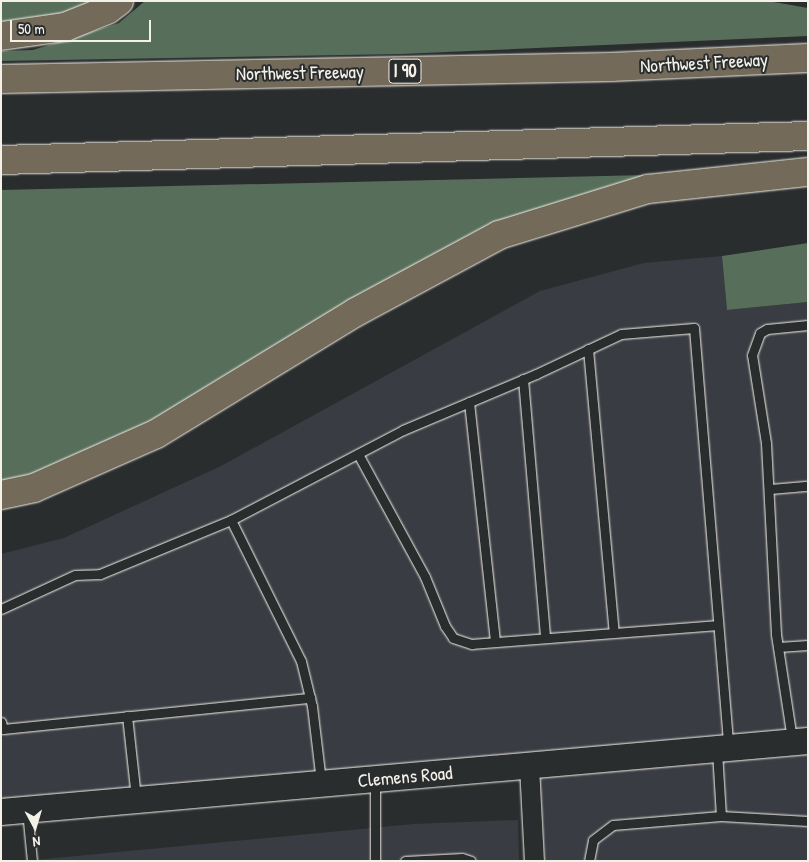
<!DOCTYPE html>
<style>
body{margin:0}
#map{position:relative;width:809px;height:862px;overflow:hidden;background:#2a2d2e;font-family:"Patrick Hand",sans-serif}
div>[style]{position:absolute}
.built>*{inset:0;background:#3a3c43}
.green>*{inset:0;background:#576e5b}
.roads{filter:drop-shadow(0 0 1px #f4f1e8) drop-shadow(0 0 1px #f4f1e8)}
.lane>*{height:9px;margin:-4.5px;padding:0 4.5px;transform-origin:4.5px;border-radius:4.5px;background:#2a2d2e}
.street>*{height:19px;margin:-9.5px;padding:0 9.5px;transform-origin:9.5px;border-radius:9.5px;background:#2a2d2e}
.secondary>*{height:26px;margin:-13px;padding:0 13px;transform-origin:13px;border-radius:13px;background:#2a2d2e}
.highway>*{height:28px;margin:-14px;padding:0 14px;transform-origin:14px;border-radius:14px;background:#746a5a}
span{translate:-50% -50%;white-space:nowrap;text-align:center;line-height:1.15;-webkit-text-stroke:4px #2a2d2e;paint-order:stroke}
.shield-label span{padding:1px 4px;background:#2a2d2e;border:1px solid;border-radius:4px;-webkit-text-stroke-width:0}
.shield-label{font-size:18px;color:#f4f1e8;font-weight:700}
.street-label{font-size:19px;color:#f4f1e8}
.frame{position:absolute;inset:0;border:2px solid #f4f1e8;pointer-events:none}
.north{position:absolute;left:10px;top:802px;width:50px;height:50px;-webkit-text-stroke:4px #2a2d2e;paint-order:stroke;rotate:174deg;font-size:14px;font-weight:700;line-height:20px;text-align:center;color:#f4f1e8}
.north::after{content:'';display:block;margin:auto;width:18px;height:22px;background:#f4f1e8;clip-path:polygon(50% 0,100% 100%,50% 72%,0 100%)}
.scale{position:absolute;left:10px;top:20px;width:141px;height:22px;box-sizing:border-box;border:2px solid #f4f1e8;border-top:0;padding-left:6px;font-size:15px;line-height:18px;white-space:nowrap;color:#f4f1e8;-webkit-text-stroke:4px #2a2d2e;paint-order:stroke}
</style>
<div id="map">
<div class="built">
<div style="clip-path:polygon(722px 256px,727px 310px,808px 302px,808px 861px,545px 861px,540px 775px,1px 822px,1px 554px,64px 538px,221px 466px,540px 291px,644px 263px)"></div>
<div style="clip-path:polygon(518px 820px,519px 861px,23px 861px,414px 824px)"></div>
</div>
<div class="green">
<div style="clip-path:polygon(1px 1px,99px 1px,70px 16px,1px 25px)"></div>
<div style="clip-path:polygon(145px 1px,768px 1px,808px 8px,808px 36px,401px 54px,1px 61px,1px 51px,33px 50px,119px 23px)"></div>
<div style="clip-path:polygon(647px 175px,649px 183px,604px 188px,544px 208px,111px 449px,1px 484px,1px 190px)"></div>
<div style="clip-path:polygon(808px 243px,808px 302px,727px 310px,722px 256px)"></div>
</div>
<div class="roads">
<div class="lane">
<div style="left:588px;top:349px;width:284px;rotate:84.8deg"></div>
<div style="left:523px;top:379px;width:260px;rotate:85.1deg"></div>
<div style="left:469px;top:402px;width:241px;rotate:83.8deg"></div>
<div style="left:358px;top:454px;width:140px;rotate:61.4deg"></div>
<div style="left:425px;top:577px;width:53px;rotate:67.8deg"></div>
<div style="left:445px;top:626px;width:14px;rotate:56deg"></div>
<div style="left:453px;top:638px;width:20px;rotate:18deg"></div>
<div style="left:472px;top:644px;width:246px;rotate:-4.4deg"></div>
<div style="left:770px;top:489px;width:38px;rotate:-5deg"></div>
<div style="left:231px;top:520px;width:157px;rotate:63.6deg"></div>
<div style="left:301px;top:661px;width:46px;rotate:76.3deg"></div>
<div style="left:312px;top:706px;width:77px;rotate:83.2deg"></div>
<div style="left:1px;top:609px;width:81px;rotate:-24.7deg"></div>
<div style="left:75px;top:575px;width:25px;rotate:-2deg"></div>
<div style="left:100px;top:574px;width:142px;rotate:-22.4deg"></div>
<div style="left:231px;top:520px;width:194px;rotate:-27.6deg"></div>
<div style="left:403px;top:430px;width:144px;rotate:-22.8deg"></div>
<div style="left:536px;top:374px;width:94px;rotate:-25.2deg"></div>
<div style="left:621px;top:334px;width:73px;rotate:-4.7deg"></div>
<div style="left:694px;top:328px;width:418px;rotate:85.3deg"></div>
<div style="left:778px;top:647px;width:30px;rotate:-4deg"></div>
<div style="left:127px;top:716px;width:82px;rotate:83.7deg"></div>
<div style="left:1px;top:722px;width:7px;rotate:74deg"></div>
<div style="left:3px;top:729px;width:309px;rotate:-5.8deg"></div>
<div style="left:792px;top:739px;width:106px;rotate:-98.7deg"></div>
<div style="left:776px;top:634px;width:191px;rotate:-93deg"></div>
<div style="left:766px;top:443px;width:89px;rotate:-99deg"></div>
<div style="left:752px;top:355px;width:23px;rotate:-70deg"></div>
<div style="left:760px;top:333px;width:8px;rotate:-30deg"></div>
<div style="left:767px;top:329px;width:41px;rotate:-5.6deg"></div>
<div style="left:717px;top:751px;width:65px;rotate:86.5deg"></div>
<div style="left:375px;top:782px;width:79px;rotate:90deg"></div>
<div style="left:27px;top:811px;width:50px;rotate:84.3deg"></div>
<div style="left:405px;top:861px;width:57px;rotate:-3deg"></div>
<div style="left:462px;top:858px;width:9px;rotate:18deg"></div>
<div style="left:589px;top:861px;width:21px;rotate:-79deg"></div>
<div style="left:593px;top:840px;width:25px;rotate:-37deg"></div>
<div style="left:613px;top:825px;width:108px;rotate:-4.8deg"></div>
<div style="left:721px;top:816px;width:87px;rotate:3.3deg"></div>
</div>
<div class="street">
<div style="left:529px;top:766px;width:95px;rotate:87deg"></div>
</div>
<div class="secondary">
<div style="left:1px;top:812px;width:810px;rotate:-5.03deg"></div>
</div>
<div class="highway">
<div style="left:1px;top:36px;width:65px;rotate:-8deg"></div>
<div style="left:65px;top:27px;width:45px;rotate:-22deg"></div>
<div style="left:107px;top:10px;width:15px;rotate:-37deg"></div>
<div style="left:1px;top:79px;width:610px;rotate:-1.13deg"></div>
<div style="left:611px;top:67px;width:197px;rotate:-2.6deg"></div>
<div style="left:1px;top:160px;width:807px;rotate:-1.7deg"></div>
<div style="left:1px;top:495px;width:34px;rotate:-12deg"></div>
<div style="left:34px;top:488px;width:133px;rotate:-23.9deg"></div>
<div style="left:156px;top:434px;width:234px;rotate:-31.4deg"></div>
<div style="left:356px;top:312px;width:162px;rotate:-28.3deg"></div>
<div style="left:499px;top:235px;width:156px;rotate:-17.2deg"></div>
<div style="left:648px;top:189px;width:161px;rotate:-6.1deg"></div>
</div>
</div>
<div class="shield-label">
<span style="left:405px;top:71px">I 90</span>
</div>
<div class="street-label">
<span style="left:704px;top:63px;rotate:-3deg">Northwest Freeway</span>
<span style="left:300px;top:73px;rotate:-1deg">Northwest Freeway</span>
<span style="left:405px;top:777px;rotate:-5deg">Clemens Road</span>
</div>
<div class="frame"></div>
<div class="north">N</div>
<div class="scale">50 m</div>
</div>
